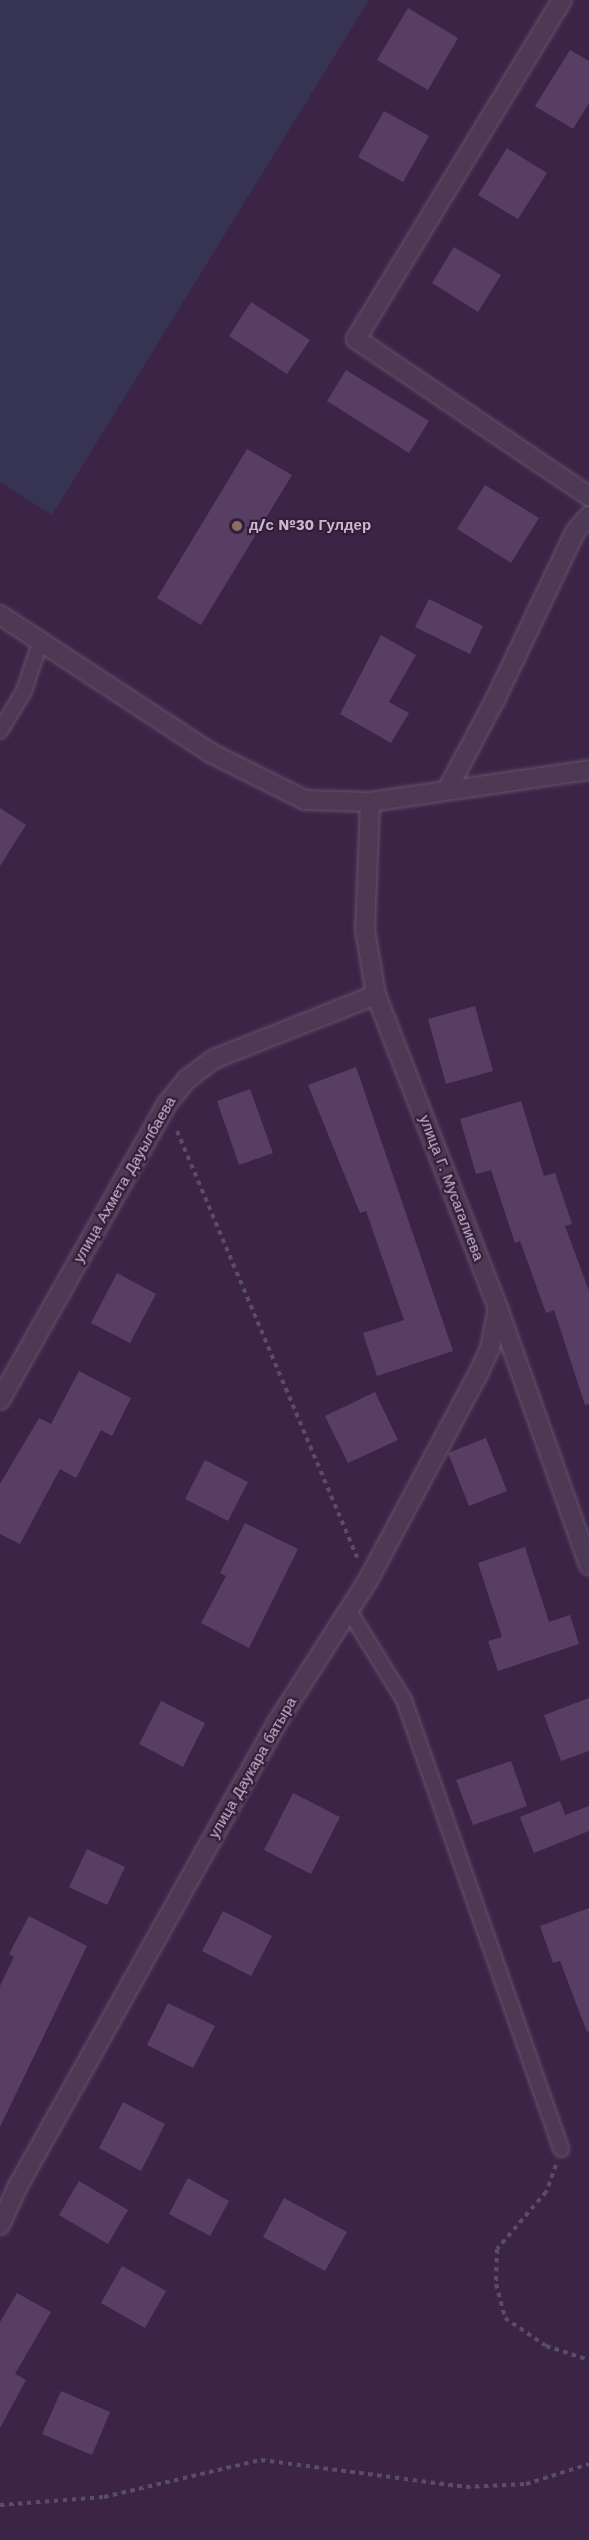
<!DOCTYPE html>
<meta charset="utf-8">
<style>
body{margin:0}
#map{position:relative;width:589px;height:2540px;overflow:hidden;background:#3c2446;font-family:"Work Sans",sans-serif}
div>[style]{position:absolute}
.green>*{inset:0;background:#373453}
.building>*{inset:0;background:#593e63}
.path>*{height:4px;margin-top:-2px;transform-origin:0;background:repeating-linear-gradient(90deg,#574e6b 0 4.5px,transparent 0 9px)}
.roads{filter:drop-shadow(0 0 2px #66526c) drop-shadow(0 0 2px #66526c)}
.lane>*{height:14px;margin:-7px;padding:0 7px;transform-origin:7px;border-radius:7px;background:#4e3955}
.street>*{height:18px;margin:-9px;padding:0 9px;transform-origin:9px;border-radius:9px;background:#4e3955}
.dots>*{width:16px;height:16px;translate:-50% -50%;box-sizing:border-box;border:3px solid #331e3a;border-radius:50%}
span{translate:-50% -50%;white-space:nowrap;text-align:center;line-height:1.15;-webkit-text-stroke:4.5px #331e3a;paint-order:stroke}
.poi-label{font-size:15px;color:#c9b7ce;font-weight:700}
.left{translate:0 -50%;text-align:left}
.street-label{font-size:15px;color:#c9b7ce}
</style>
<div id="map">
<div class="green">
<div style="clip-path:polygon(0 0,369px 0,52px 515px,0 482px)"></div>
</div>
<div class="building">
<div style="clip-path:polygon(408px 8px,458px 38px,428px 90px,377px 60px)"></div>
<div style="clip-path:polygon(570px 50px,589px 61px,589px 103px,573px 129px,535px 106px)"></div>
<div style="clip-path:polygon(384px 111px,429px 136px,403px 182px,358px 157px)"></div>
<div style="clip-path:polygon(507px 148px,547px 173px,518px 219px,478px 195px)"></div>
<div style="clip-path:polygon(454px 247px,501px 275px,478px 312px,432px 283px)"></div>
<div style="clip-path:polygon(251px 302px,310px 340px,287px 374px,229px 336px)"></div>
<div style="clip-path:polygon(346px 370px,429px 421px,409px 453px,327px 401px)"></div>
<div style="clip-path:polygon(247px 449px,292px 475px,201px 625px,157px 598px)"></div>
<div style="clip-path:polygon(485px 485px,539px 518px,511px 563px,457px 529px)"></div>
<div style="clip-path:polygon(429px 599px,483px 626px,470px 654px,415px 627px)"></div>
<div style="clip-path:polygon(381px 635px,416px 655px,389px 702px,409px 713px,391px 743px,340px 714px)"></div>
<div style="clip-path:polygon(0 808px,26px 825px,0 866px)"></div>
<div style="clip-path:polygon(475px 1006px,493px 1071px,446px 1084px,428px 1019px)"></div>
<div style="clip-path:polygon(356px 1067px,453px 1351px,377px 1376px,363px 1333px,404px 1320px,366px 1211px,360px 1213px,308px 1085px)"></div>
<div style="clip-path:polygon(250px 1089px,273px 1153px,239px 1165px,217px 1101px)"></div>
<div style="clip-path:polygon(521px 1101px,544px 1176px,555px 1173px,572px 1224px,565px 1226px,589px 1291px,589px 1404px,585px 1405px,554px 1310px,546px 1313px,520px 1241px,515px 1243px,491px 1170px,476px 1174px,460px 1119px)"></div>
<div style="clip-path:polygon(117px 1273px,156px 1294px,130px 1343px,91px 1323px)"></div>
<div style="clip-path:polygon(79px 1371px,131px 1398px,112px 1436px,101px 1430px,76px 1478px,60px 1469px,20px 1544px,0 1534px,0 1484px,39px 1418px,51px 1424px)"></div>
<div style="clip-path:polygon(375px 1392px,398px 1440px,348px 1463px,325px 1416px)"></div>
<div style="clip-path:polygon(486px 1438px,507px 1491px,469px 1506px,448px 1453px)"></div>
<div style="clip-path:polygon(205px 1460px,248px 1482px,228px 1521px,185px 1499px)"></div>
<div style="clip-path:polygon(245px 1523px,298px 1549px,249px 1648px,201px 1623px,226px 1576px,220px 1573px)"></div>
<div style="clip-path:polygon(525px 1547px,549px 1622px,570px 1615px,579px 1644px,498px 1671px,488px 1641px,502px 1637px,478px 1563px)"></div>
<div style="clip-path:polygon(589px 1698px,589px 1751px,561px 1761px,544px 1715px)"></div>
<div style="clip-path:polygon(161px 1701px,205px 1723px,183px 1767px,139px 1744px)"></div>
<div style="clip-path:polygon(511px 1761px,527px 1806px,473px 1825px,456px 1780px)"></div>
<div style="clip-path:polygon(293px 1793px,340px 1817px,311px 1874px,264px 1850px)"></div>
<div style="clip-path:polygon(560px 1801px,565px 1815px,589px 1806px,589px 1831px,534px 1853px,520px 1817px)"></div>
<div style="clip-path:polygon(87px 1849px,125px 1867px,107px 1905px,69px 1887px)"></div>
<div style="clip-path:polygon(589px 1908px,589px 2031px,587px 2032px,560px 1961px,553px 1963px,540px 1926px)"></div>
<div style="clip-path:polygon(223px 1911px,272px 1936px,251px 1976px,202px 1951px)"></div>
<div style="clip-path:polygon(29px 1916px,87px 1946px,0 2127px,0 1986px,14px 1957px,9px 1954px)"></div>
<div style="clip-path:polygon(168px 2003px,215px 2026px,193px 2068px,147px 2045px)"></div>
<div style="clip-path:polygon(123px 2102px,165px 2124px,141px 2171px,99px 2148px)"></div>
<div style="clip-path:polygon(188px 2178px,229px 2201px,210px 2236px,169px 2214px)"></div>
<div style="clip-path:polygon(79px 2181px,128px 2210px,108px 2244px,59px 2215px)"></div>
<div style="clip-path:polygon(284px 2198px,347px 2232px,325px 2271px,263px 2237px)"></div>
<div style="clip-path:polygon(122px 2266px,166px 2291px,145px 2328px,101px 2303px)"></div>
<div style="clip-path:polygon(17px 2293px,51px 2312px,15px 2374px,26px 2380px,0 2428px,0 2322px)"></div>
<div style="clip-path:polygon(61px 2391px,110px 2412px,92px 2455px,42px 2434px)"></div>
</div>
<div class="path">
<div style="left:177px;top:1131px;width:463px;rotate:67.1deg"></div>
<div style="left:556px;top:2165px;width:29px;rotate:110deg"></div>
<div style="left:546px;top:2192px;width:75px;rotate:130.7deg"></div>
<div style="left:497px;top:2249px;width:35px;rotate:92deg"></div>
<div style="left:496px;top:2284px;width:35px;rotate:75deg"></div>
<div style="left:505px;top:2318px;width:50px;rotate:34.3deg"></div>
<div style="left:546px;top:2346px;width:45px;rotate:18deg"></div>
<div style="left:0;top:2505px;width:104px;rotate:-4.4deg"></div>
<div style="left:104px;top:2497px;width:161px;rotate:-13.3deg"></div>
<div style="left:261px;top:2460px;width:207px;rotate:7.5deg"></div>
<div style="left:466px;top:2487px;width:60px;rotate:-2.9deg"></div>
<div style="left:526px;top:2484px;width:66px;rotate:-17.6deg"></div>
</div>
<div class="roads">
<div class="lane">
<div style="left:0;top:731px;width:47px;rotate:-59deg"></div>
<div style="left:24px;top:691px;width:51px;rotate:-71.6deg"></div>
<div style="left:349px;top:1611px;width:105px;rotate:58.3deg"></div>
<div style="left:404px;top:1700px;width:476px;rotate:70.7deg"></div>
</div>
<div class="street">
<div style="left:562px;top:0;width:397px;rotate:121.3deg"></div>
<div style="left:356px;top:339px;width:281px;rotate:34deg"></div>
<div style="left:0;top:615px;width:250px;rotate:33.2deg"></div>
<div style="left:209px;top:752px;width:107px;rotate:26.6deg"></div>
<div style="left:305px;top:800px;width:65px;rotate:1.8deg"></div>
<div style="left:370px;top:802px;width:221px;rotate:-8.3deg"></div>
<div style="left:448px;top:788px;width:100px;rotate:-61.9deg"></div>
<div style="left:495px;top:700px;width:186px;rotate:-64.5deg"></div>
<div style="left:575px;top:532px;width:21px;rotate:-49deg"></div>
<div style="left:370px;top:802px;width:128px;rotate:92.2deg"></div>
<div style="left:365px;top:930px;width:66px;rotate:80.4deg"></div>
<div style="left:376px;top:995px;width:336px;rotate:68.7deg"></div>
<div style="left:498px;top:1308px;width:273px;rotate:70.5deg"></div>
<div style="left:0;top:1400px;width:338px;rotate:-60.6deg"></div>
<div style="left:166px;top:1105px;width:32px;rotate:-51deg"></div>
<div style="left:186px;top:1080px;width:35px;rotate:-37deg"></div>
<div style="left:214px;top:1059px;width:174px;rotate:-21.6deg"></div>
<div style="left:0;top:2225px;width:43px;rotate:-65.2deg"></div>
<div style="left:18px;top:2186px;width:533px;rotate:-60.79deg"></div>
<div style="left:278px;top:1721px;width:165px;rotate:-57.4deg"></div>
<div style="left:367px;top:1582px;width:236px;rotate:-61.9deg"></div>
<div style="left:478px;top:1374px;width:29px;rotate:-65deg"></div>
<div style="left:490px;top:1348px;width:41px;rotate:-78.7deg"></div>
</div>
</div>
<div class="dots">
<div style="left:237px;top:526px;background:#8d6e63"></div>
</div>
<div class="poi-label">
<span class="left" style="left:249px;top:526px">д/с №30 Гулдер</span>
</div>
<div class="street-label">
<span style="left:125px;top:1180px;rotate:-60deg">улица Ахмета Дауылбаева</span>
<span style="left:451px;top:1188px;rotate:69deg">улица Г. Мусагалиева</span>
<span style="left:253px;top:1768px;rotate:-60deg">улица Даукара батыра</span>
</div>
</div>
